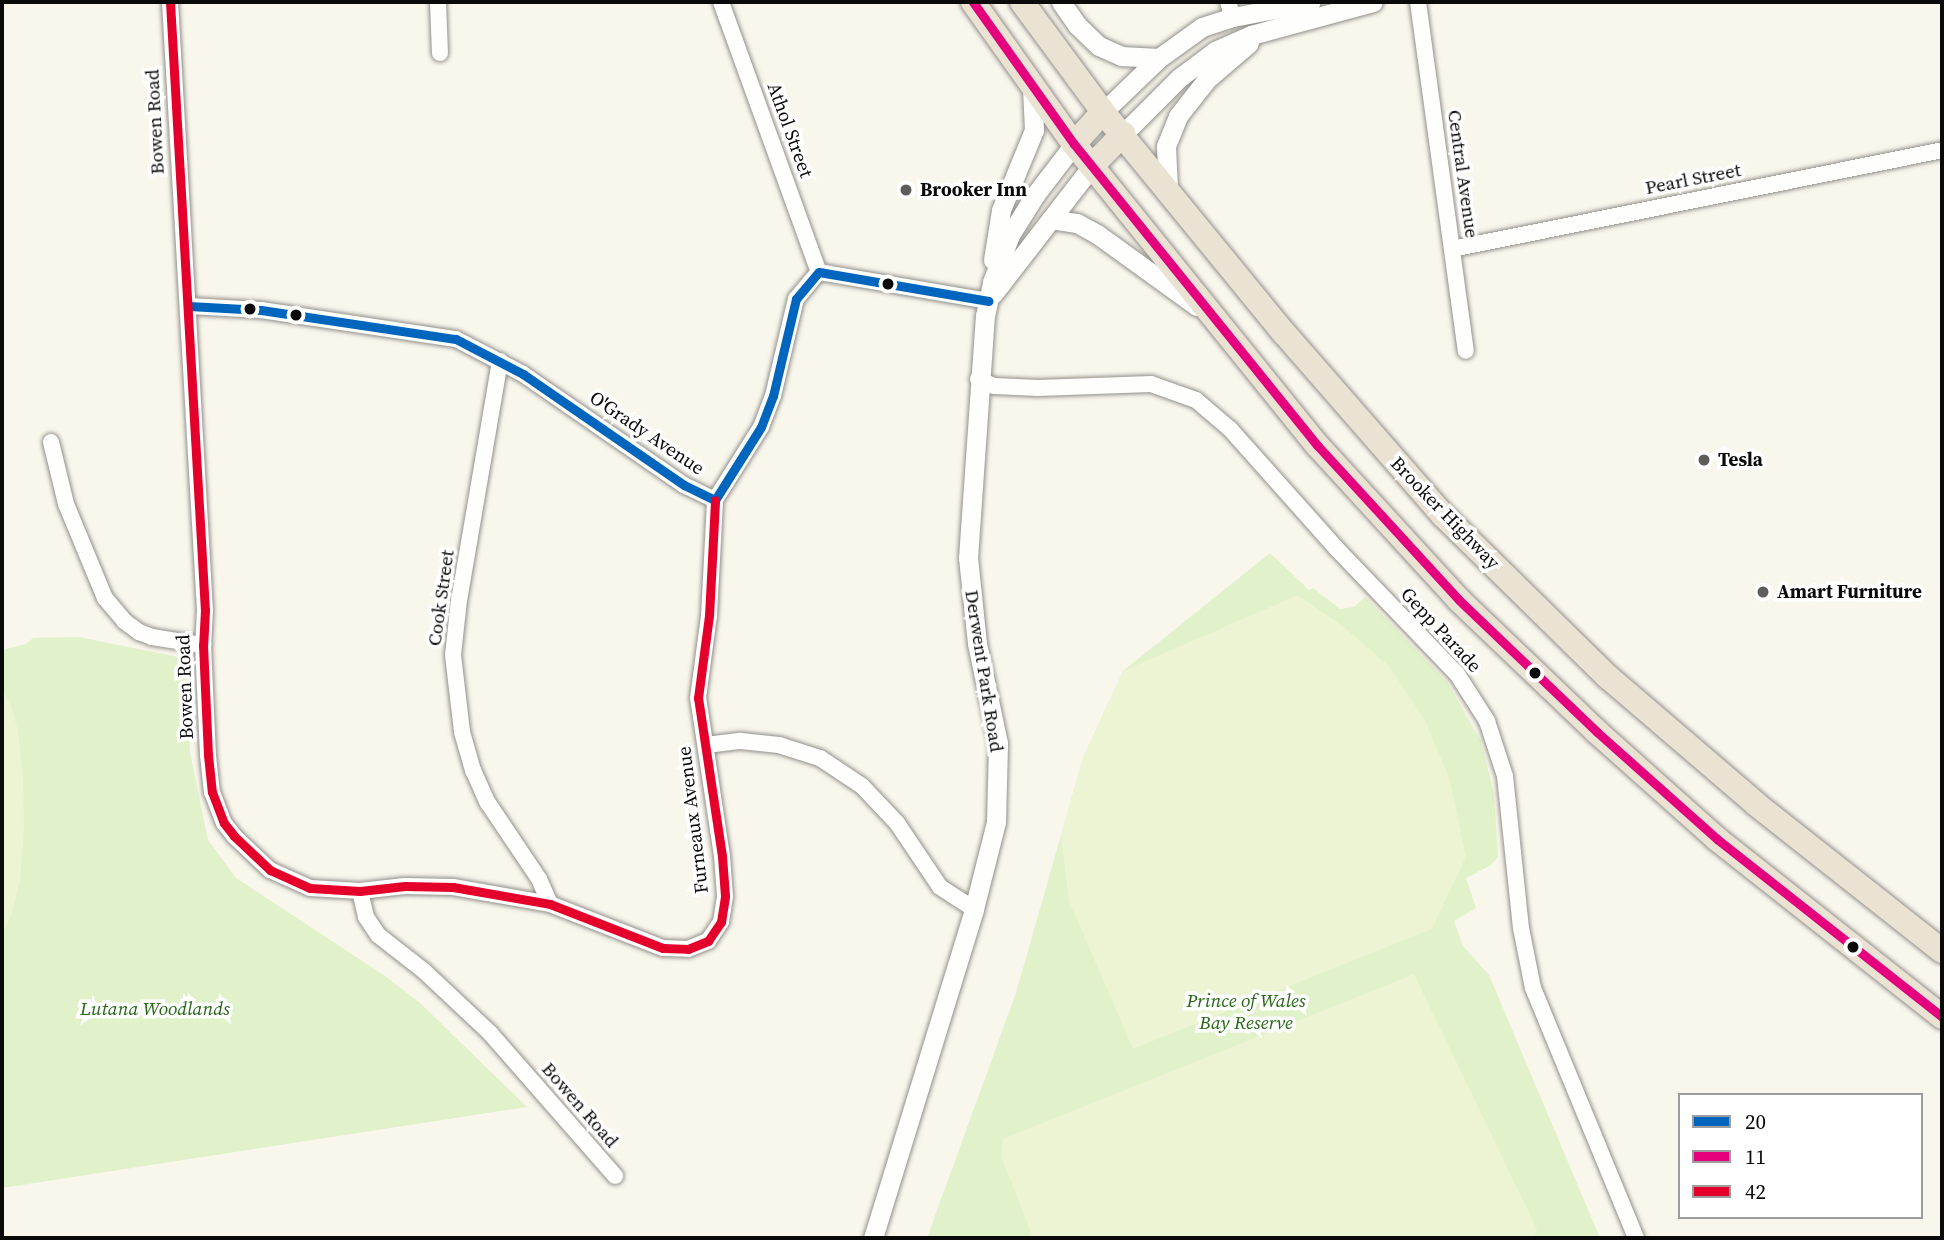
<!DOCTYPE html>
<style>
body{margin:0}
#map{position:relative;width:1944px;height:1240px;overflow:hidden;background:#f9f6ec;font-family:"Source Serif 4",serif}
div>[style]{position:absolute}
.green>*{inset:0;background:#e1f1c9}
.pitch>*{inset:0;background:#ecf4d3}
.roads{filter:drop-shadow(0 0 2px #92908c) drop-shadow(0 0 2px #92908c)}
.minor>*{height:16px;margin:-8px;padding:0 8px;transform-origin:8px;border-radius:8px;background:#fefefc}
.tertiary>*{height:19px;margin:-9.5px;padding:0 9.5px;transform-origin:9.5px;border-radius:9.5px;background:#fefefc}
.trunk>*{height:24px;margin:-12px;padding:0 12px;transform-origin:12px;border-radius:12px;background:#eae2d3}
.bus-1>*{height:9px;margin:-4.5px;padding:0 4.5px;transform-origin:4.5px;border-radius:4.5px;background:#0065bd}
.bus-2>*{height:9px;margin:-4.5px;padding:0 4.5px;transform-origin:4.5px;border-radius:4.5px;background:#e5007d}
.bus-3>*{height:9px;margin:-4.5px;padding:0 4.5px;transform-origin:4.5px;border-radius:4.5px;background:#e4002b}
.dots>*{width:19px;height:19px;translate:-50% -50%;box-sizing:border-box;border:4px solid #fff;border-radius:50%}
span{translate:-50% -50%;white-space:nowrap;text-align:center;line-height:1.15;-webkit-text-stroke:7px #fff;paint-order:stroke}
.street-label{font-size:19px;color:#0a0a0a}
.poi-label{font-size:19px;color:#0a0a0a;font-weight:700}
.left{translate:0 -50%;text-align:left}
.park-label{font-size:19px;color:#256615;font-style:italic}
.frame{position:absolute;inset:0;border:4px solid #0a0a0a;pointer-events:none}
.legend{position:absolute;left:1678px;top:1093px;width:245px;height:126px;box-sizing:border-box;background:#fff;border:2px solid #9d9d9d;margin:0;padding:9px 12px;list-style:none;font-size:21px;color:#0a0a0a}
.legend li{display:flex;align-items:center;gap:14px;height:35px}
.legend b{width:35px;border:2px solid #9d9d9d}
</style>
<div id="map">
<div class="green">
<div style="clip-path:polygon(1270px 553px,1309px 590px,1313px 588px,1340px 609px,1354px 607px,1365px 597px,1447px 682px,1481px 741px,1494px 794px,1498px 857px,1491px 865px,1466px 878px,1476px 908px,1454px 921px,1463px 946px,1489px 975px,1600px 1238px,927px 1238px,1016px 993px,1083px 758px,1123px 671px)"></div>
<div style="clip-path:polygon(79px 637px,178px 657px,187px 668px,190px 753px,208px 840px,236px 878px,385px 976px,420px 1003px,527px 1107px,2px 1188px,2px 650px,26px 644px,33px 638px)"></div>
</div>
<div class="pitch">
<div style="clip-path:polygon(1298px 595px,1345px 628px,1389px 666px,1425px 720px,1450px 780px,1466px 857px,1432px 929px,1133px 1049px,1069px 901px,1061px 836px,1083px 758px,1123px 671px)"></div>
<div style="clip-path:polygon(2px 689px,11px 705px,18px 731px,23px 777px,24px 831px,20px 880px,12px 914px,2px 933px)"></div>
<div style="clip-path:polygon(1414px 974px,1537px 1229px,1534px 1238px,1033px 1238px,1001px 1156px,1003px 1139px)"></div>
</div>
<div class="roads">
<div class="minor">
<div style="left:170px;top:2px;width:609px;rotate:86.71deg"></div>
<div style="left:205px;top:610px;width:35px;rotate:93deg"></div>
<div style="left:203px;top:645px;width:110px;rotate:87.4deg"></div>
<div style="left:208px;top:755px;width:37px;rotate:84deg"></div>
<div style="left:212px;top:792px;width:33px;rotate:69deg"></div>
<div style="left:224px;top:823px;width:16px;rotate:52deg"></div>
<div style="left:234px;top:836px;width:50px;rotate:43.4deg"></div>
<div style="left:270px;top:870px;width:44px;rotate:24.2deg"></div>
<div style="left:310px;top:888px;width:50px;rotate:3.4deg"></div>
<div style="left:360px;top:891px;width:45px;rotate:-6.3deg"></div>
<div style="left:405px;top:886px;width:48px;rotate:1.2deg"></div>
<div style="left:453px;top:887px;width:98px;rotate:9.9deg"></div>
<div style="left:550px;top:904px;width:121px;rotate:21.3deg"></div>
<div style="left:663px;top:948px;width:25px;rotate:2deg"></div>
<div style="left:688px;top:949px;width:22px;rotate:-22deg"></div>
<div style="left:708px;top:941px;width:23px;rotate:-56deg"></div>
<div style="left:721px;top:922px;width:26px;rotate:-81deg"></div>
<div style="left:725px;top:896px;width:40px;rotate:-94.3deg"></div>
<div style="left:722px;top:856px;width:160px;rotate:-98.6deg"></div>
<div style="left:698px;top:698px;width:83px;rotate:-82.4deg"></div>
<div style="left:709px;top:616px;width:116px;rotate:-87deg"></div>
<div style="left:438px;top:2px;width:51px;rotate:87.8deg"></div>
<div style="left:721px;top:2px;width:287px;rotate:70.1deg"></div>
<div style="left:1228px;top:2px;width:16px;rotate:72deg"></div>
<div style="left:1418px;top:2px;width:352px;rotate:82.2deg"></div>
<div style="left:1452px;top:249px;width:500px;rotate:-11.4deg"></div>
<div style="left:189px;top:306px;width:72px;rotate:3.2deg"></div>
<div style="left:261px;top:310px;width:197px;rotate:8.5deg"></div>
<div style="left:456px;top:339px;width:76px;rotate:27.6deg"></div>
<div style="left:523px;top:374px;width:196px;rotate:34.6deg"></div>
<div style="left:684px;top:485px;width:34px;rotate:26deg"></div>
<div style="left:715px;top:500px;width:86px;rotate:-57.8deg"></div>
<div style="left:761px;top:427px;width:33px;rotate:-69deg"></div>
<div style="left:773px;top:396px;width:100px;rotate:-76.7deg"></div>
<div style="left:796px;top:299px;width:35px;rotate:-50deg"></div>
<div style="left:819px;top:272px;width:172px;rotate:9.7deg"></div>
<div style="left:500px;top:361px;width:242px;rotate:99.7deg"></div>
<div style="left:459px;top:600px;width:55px;rotate:96.2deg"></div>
<div style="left:453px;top:655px;width:78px;rotate:83.3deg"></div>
<div style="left:462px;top:732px;width:40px;rotate:74deg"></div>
<div style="left:473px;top:770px;width:36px;rotate:66deg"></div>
<div style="left:488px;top:803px;width:92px;rotate:56.1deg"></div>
<div style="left:539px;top:879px;width:27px;rotate:66deg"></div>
<div style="left:978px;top:379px;width:17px;rotate:24deg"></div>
<div style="left:994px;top:386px;width:44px;rotate:2.6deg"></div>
<div style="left:1038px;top:388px;width:113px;rotate:-2deg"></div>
<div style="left:1151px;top:384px;width:48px;rotate:19.6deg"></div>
<div style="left:1196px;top:400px;width:45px;rotate:40.5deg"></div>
<div style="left:1230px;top:429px;width:159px;rotate:48.3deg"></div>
<div style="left:1336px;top:548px;width:175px;rotate:46.2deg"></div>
<div style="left:1457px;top:674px;width:56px;rotate:57.4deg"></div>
<div style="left:1487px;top:721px;width:58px;rotate:71.9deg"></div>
<div style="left:1505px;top:776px;width:153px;rotate:84deg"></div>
<div style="left:1521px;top:928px;width:61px;rotate:78.7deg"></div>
<div style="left:1533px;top:988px;width:270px;rotate:67.6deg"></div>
<div style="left:51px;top:442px;width:64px;rotate:76.4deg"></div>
<div style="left:66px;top:504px;width:102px;rotate:67.5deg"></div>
<div style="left:105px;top:598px;width:30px;rotate:50deg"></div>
<div style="left:124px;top:621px;width:19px;rotate:36deg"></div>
<div style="left:139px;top:632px;width:14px;rotate:21deg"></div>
<div style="left:152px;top:637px;width:52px;rotate:8.9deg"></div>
<div style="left:706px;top:745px;width:35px;rotate:-7deg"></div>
<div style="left:741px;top:741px;width:38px;rotate:6deg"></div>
<div style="left:779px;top:745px;width:43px;rotate:17.6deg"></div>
<div style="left:820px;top:758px;width:50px;rotate:33.7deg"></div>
<div style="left:862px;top:786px;width:51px;rotate:46.6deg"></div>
<div style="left:897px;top:823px;width:77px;rotate:56.1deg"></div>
<div style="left:940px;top:887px;width:40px;rotate:32.9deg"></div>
<div style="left:360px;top:891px;width:27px;rotate:77deg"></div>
<div style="left:366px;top:917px;width:22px;rotate:56deg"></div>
<div style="left:378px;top:935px;width:58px;rotate:38deg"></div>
<div style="left:424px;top:971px;width:91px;rotate:43.2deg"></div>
<div style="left:490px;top:1033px;width:190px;rotate:48.8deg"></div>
</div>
<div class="tertiary">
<div style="left:1061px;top:2px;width:28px;rotate:55deg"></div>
<div style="left:1077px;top:25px;width:30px;rotate:44deg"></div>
<div style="left:1099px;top:46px;width:24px;rotate:24deg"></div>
<div style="left:1121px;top:56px;width:38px;rotate:3deg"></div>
<div style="left:1103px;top:112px;width:78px;rotate:-44deg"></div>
<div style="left:1159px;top:58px;width:53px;rotate:-35.8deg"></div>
<div style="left:1202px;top:27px;width:33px;rotate:-18deg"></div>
<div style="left:1233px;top:17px;width:79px;rotate:-10.9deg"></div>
<div style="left:1123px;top:134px;width:79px;rotate:-45deg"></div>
<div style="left:1179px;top:78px;width:45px;rotate:-36.9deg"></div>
<div style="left:1215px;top:51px;width:39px;rotate:-24deg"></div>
<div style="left:1251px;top:35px;width:126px;rotate:-15.1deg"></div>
<div style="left:1168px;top:189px;width:43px;rotate:-92.7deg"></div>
<div style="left:1166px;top:146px;width:32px;rotate:-68deg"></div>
<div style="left:1178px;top:116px;width:47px;rotate:-51.9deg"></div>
<div style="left:1207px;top:79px;width:55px;rotate:-40.6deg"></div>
<div style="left:1051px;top:219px;width:26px;rotate:9deg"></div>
<div style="left:1077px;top:223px;width:23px;rotate:29deg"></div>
<div style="left:1097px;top:234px;width:123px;rotate:35.8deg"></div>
<div style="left:993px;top:260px;width:51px;rotate:-80.9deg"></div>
<div style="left:1001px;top:210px;width:87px;rotate:-67.6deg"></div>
<div style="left:1034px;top:130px;width:42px;rotate:-92.7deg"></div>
<div style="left:993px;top:294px;width:162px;rotate:-52.3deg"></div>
<div style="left:873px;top:1238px;width:344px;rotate:-72.9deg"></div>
<div style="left:974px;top:909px;width:90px;rotate:-75.8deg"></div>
<div style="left:996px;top:822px;width:79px;rotate:-88.5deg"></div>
<div style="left:998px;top:743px;width:102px;rotate:-101.9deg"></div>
<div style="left:977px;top:643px;width:85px;rotate:-96deg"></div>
<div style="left:968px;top:558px;width:243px;rotate:-86deg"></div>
<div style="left:985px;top:316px;width:35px;rotate:-78deg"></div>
<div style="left:992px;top:282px;width:50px;rotate:-69deg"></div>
<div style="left:1010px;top:235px;width:47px;rotate:-58deg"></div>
<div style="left:1035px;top:195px;width:64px;rotate:-52.6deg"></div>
</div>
<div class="trunk">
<div style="left:973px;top:2px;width:174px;rotate:54.6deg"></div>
<div style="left:1074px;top:144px;width:387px;rotate:51.1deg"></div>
<div style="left:1317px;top:445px;width:210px;rotate:47.5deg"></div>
<div style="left:1459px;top:600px;width:191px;rotate:43.7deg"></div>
<div style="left:1597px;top:732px;width:161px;rotate:41.7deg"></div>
<div style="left:1717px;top:839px;width:287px;rotate:38.3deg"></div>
<div style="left:1022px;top:2px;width:137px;rotate:53.6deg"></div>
<div style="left:1103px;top:112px;width:286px;rotate:50.7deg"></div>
<div style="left:1284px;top:333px;width:242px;rotate:48.9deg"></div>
<div style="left:1443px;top:515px;width:231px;rotate:44.5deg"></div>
<div style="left:1608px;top:677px;width:195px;rotate:40.6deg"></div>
<div style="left:1756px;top:804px;width:237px;rotate:38.3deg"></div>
<div style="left:1074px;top:144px;width:43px;rotate:-47.8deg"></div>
<div style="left:1092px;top:166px;width:45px;rotate:-45.9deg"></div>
</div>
</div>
<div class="bus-1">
<div style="left:189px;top:306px;width:72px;rotate:3.2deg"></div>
<div style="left:261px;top:310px;width:197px;rotate:8.5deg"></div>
<div style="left:456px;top:339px;width:76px;rotate:27.6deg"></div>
<div style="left:523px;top:374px;width:196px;rotate:34.6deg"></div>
<div style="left:684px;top:485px;width:34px;rotate:26deg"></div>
<div style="left:715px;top:500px;width:86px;rotate:-57.8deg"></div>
<div style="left:761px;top:427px;width:33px;rotate:-69deg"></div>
<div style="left:773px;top:396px;width:100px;rotate:-76.7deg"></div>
<div style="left:796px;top:299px;width:35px;rotate:-50deg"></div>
<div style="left:819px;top:272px;width:172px;rotate:9.7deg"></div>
</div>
<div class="bus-2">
<div style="left:973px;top:2px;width:174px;rotate:54.6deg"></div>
<div style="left:1074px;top:144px;width:387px;rotate:51.1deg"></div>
<div style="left:1317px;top:445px;width:210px;rotate:47.5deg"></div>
<div style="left:1459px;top:600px;width:191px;rotate:43.7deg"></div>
<div style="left:1597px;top:732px;width:161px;rotate:41.7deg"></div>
<div style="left:1717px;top:839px;width:287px;rotate:38.3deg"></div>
</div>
<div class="bus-3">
<div style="left:170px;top:2px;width:609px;rotate:86.71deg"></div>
<div style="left:205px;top:610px;width:35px;rotate:93deg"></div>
<div style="left:203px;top:645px;width:110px;rotate:87.4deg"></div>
<div style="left:208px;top:755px;width:37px;rotate:84deg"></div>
<div style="left:212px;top:792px;width:33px;rotate:69deg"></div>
<div style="left:224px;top:823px;width:16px;rotate:52deg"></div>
<div style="left:234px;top:836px;width:50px;rotate:43.4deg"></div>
<div style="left:270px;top:870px;width:44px;rotate:24.2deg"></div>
<div style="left:310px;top:888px;width:50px;rotate:3.4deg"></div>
<div style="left:360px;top:891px;width:45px;rotate:-6.3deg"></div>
<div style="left:405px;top:886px;width:48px;rotate:1.2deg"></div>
<div style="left:453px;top:887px;width:98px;rotate:9.9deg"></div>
<div style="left:550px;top:904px;width:121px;rotate:21.3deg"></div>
<div style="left:663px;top:948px;width:25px;rotate:2deg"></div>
<div style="left:688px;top:949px;width:22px;rotate:-22deg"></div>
<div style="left:708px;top:941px;width:23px;rotate:-56deg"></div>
<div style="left:721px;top:922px;width:26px;rotate:-81deg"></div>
<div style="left:725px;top:896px;width:40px;rotate:-94.3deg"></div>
<div style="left:722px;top:856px;width:160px;rotate:-98.6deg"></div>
<div style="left:698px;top:698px;width:83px;rotate:-82.4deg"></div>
<div style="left:709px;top:616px;width:116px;rotate:-87deg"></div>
</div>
<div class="dots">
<div style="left:906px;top:190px;background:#5e5d59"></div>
<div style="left:888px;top:284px;background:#0a0a0a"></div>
<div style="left:250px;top:309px;background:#0a0a0a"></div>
<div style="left:296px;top:315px;background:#0a0a0a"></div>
<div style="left:1704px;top:460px;background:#5e5d59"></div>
<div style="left:1763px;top:592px;background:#5e5d59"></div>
<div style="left:1535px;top:673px;background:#0a0a0a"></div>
<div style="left:1853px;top:947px;background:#0a0a0a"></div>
</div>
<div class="street-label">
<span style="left:155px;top:122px;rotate:-93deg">Bowen Road</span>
<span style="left:790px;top:130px;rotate:70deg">Athol Street</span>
<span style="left:1463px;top:174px;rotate:82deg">Central Avenue</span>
<span style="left:1693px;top:179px;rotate:-11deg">Pearl Street</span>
<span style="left:647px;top:433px;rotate:34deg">O'Grady Avenue</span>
<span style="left:1445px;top:513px;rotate:46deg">Brooker Highway</span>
<span style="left:441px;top:598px;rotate:-82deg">Cook Street</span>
<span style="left:1441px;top:630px;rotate:47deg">Gepp Parade</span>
<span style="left:984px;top:671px;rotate:81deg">Derwent Park Road</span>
<span style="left:185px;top:687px;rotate:-92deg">Bowen Road</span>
<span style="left:693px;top:820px;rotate:-97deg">Furneaux Avenue</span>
<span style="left:580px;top:1105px;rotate:49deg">Bowen Road</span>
</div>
<div class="poi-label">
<span class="left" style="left:920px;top:190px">Brooker Inn</span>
<span class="left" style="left:1718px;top:460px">Tesla</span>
<span class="left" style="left:1777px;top:592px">Amart Furniture</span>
</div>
<div class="park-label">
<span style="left:1246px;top:1012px">Prince of Wales<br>Bay Reserve</span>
<span style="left:155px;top:1009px">Lutana Woodlands</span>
</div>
<div class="frame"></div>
<ul class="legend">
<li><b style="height:9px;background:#0065bd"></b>20</li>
<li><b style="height:9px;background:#e5007d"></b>11</li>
<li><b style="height:9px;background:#e4002b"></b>42</li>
</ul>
</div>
